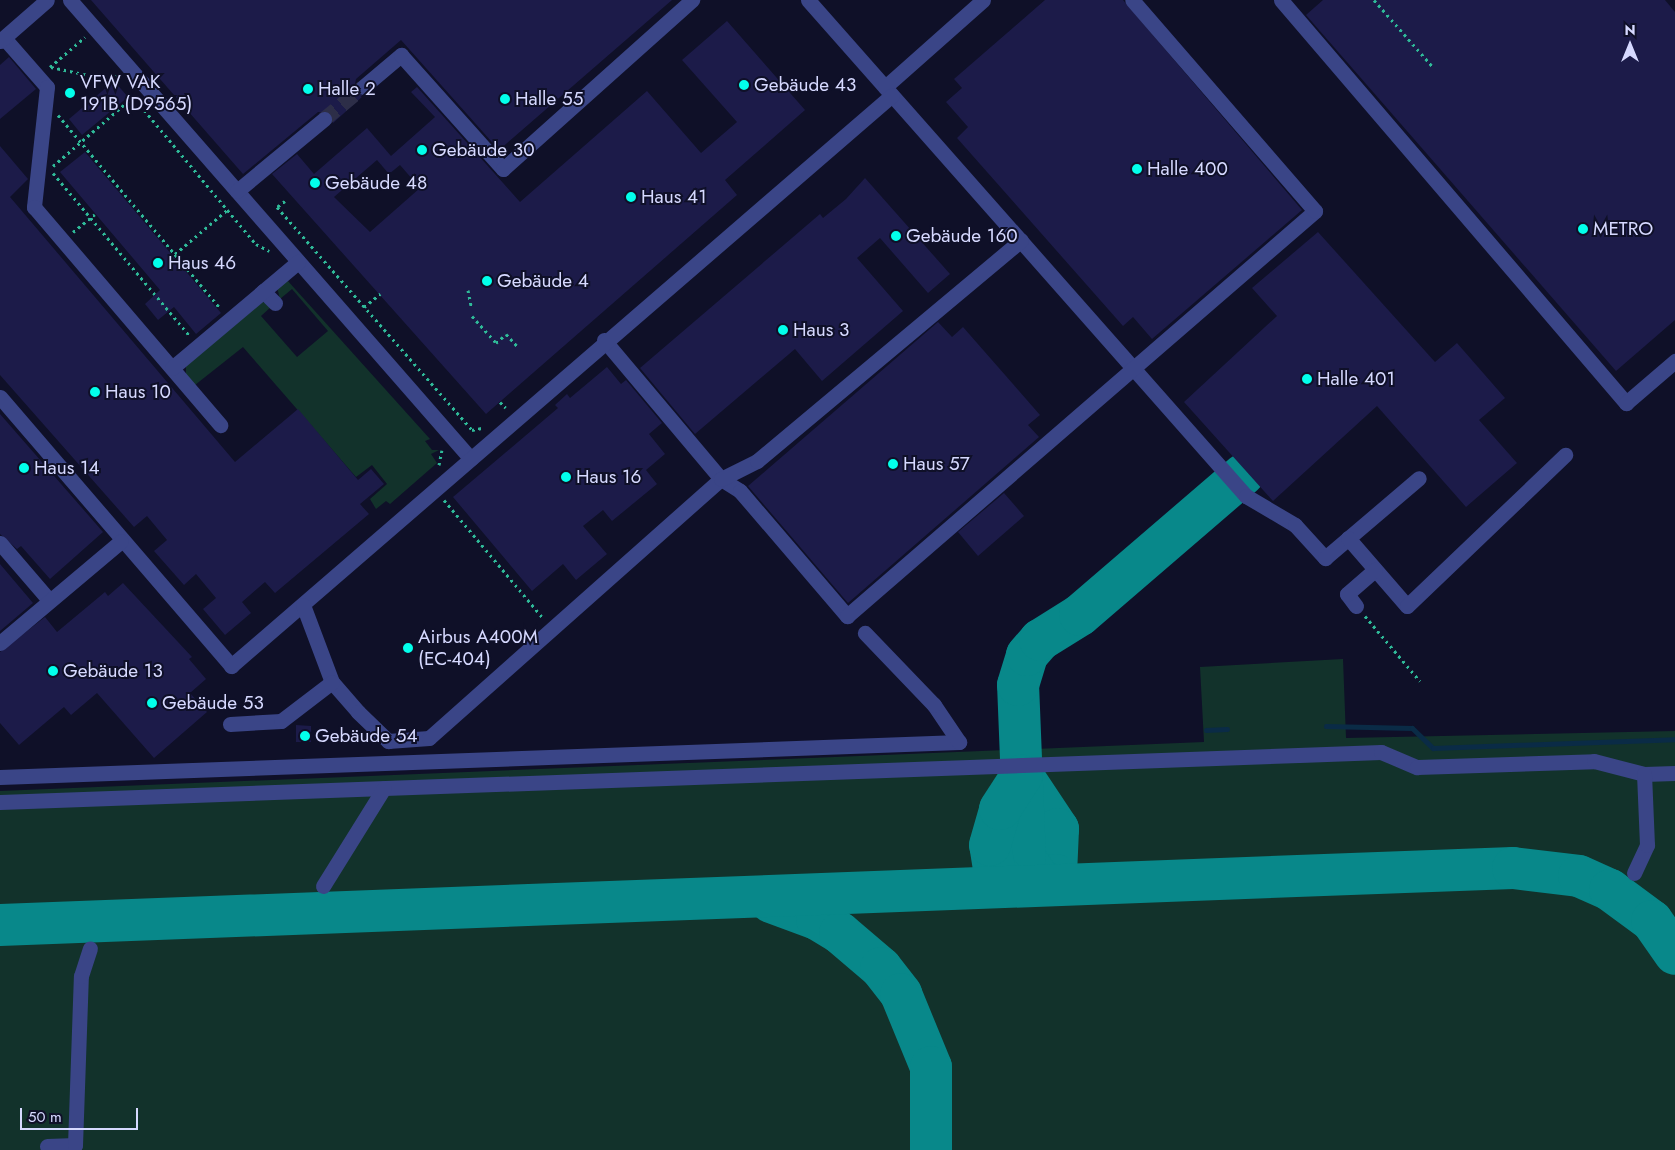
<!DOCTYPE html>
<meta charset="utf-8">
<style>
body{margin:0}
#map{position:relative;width:1675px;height:1150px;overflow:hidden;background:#0f1028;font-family:Jost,sans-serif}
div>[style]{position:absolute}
.green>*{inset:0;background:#12322b}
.stream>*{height:5px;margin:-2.5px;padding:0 2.5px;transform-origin:2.5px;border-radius:2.5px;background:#0a2b46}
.taxiway>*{height:42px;margin:-21px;padding:0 21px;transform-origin:21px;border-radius:21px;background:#08888a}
.building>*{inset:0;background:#1c1b49}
.minor-tunnel>*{height:15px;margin-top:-7.5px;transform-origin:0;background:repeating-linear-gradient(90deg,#2d2e48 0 15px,transparent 0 23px)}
.path>*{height:3px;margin-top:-1.5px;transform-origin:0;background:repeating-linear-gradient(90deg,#2fbb99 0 2.5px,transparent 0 6.5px)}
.minor>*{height:15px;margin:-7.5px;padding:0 7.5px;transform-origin:7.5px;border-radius:7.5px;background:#3a4587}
.dots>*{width:14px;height:14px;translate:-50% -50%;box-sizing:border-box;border:2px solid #0f1028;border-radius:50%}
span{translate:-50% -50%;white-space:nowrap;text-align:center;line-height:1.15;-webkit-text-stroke:4px #0f1028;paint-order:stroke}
.poi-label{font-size:19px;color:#d6d9ff}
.left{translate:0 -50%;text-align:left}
.north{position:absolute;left:1605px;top:20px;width:50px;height:50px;-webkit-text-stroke:4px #0f1028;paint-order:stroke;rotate:0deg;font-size:14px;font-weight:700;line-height:20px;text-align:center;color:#d6d9ff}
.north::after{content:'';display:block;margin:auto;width:18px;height:22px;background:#d6d9ff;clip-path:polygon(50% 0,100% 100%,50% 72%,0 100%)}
.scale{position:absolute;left:20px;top:1108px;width:118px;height:22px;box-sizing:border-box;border:2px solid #d6d9ff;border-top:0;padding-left:6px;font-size:15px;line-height:18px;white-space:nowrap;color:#d6d9ff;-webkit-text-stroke:4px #0f1028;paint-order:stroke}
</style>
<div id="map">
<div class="green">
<div style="clip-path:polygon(287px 280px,430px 439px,425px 441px,432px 450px,439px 450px,431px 454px,437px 463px,390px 504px,386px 501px,376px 509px,370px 499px,387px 484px,372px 465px,356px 477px,243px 347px,195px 385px,186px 374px,186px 366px,261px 301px,272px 306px,261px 316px,297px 357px,328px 331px,292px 289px,280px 299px,277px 287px)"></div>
<div style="clip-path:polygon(1343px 659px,1346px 738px,1675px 731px,1675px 1150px,0 1150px,0 791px,1204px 742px,1200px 667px)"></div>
</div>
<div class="stream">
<div style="left:1326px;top:726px;width:86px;rotate:1.3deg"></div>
<div style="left:1412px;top:728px;width:29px;rotate:44deg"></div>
<div style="left:1433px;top:748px;width:242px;rotate:-2.1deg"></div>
<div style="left:1206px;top:730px;width:21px;rotate:-3deg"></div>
</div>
<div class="taxiway">
<div style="left:1022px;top:775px;width:65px;rotate:56.3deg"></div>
<div style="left:1058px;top:829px;width:46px;rotate:92.5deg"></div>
<div style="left:1056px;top:875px;width:13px;rotate:132deg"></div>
<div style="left:1050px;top:885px;width:13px;rotate:-151deg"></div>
<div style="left:1039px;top:879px;width:25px;rotate:-124deg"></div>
<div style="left:1025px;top:858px;width:173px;rotate:-92.3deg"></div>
<div style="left:1018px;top:685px;width:31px;rotate:-73deg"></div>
<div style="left:1027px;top:655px;width:20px;rotate:-49deg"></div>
<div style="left:1040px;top:640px;width:47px;rotate:-32deg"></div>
<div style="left:1080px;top:615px;width:216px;rotate:-40.7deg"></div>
<div style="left:1009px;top:886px;width:23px;rotate:-131deg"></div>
<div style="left:994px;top:869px;width:24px;rotate:-99deg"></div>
<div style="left:990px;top:845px;width:37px;rotate:-74deg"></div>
<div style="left:1000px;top:809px;width:40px;rotate:-57.1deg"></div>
<div style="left:771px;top:902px;width:49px;rotate:20.3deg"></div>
<div style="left:817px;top:919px;width:27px;rotate:31deg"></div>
<div style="left:840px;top:933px;width:54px;rotate:40.5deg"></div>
<div style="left:881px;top:968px;width:33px;rotate:52deg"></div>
<div style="left:901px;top:994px;width:79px;rotate:67.7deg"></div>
<div style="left:931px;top:1067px;width:83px;rotate:90deg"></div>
<div style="left:0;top:925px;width:1514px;rotate:-2.16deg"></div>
<div style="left:1513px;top:868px;width:66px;rotate:6.9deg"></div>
<div style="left:1579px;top:876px;width:34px;rotate:24deg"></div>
<div style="left:1610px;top:890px;width:52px;rotate:36.4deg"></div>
<div style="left:1652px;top:921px;width:40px;rotate:55.1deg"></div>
</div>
<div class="building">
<div style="clip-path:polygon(91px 0,672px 0,499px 150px,401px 40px,356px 79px,354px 89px,363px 96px,333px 123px,331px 113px,318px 112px,243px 174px)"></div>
<div style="clip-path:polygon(1045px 0,1123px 0,1302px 210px,1152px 339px,1133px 317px,1123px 326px,957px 138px,968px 127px,946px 102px,962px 88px,954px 79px)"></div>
<div style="clip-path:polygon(1323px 0,1665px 0,1675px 12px,1675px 320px,1616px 371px,1306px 15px)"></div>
<div style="clip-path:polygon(evenodd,727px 21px,805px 110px,725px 180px,737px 195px,486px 414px,272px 174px,297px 154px,314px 174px,367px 128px,391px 156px,435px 117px,411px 92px,417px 87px,520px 202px,647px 91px,701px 153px,737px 122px,682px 60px,727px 21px,377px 160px,389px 174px,400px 165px,420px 188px,370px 232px,334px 197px,377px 160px)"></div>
<div style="clip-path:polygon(9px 57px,36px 89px,0 119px,0 65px)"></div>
<div style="clip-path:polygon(114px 81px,128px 97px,82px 135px,69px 119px)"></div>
<div style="clip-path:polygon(0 146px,28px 179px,10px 197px,235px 462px,298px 409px,358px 480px,371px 469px,384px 484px,360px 504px,369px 514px,275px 593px,265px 582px,242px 602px,251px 613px,225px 635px,203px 609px,216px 598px,196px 574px,184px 585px,154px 551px,167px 540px,147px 516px,134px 527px,0 375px)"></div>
<div style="clip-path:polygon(85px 152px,221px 313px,196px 334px,174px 307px,158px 320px,145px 304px,160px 290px,60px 172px)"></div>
<div style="clip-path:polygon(865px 178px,950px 274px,928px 293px,880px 238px,857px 258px,903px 311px,822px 381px,795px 349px,695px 434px,640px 368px,820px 214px,823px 218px,846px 199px)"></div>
<div style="clip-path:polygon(1318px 232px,1435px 362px,1457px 343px,1505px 398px,1479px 420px,1517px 463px,1466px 507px,1377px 406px,1273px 501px,1184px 402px,1277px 316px,1252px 288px)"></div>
<div style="clip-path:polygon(938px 322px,952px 337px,963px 327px,1040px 415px,1028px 425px,1039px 437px,848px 603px,748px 486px)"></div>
<div style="clip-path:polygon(607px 367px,621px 384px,626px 380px,662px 423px,649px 434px,665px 454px,646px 470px,657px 484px,612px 521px,603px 510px,583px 526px,607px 554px,576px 580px,563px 564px,532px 591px,453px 497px,558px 408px,555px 405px,567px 394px,570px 398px)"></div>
<div style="clip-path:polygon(0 414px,103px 532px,50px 579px,21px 546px,17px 549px,0 534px)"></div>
<div style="clip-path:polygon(1004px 493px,1024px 516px,978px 556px,958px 532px)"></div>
<div style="clip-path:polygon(0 557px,0 564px,33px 603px,0 631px)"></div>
<div style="clip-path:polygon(123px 583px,192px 657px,189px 659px,206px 679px,190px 693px,207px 712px,154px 758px,97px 693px,71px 715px,64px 707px,19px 745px,0 723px,0 652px,45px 617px,57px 632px,105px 592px,108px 596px)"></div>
<div style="clip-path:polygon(296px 725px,311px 726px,311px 742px,296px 742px)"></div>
</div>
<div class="minor-tunnel">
<div style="left:324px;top:119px;width:50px;rotate:-39.4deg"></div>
</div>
<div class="path">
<div style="left:1374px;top:0;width:88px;rotate:48.7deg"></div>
<div style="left:50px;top:67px;width:46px;rotate:-40.6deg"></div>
<div style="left:51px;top:67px;width:61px;rotate:12.2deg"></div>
<div style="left:111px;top:80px;width:7px;rotate:-34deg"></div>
<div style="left:140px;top:105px;width:181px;rotate:50.2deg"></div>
<div style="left:256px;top:244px;width:15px;rotate:28deg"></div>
<div style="left:58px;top:115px;width:253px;rotate:50deg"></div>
<div style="left:53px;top:166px;width:107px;rotate:-40.8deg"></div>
<div style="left:53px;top:173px;width:212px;rotate:50deg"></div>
<div style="left:285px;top:201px;width:10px;rotate:143deg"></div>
<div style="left:277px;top:207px;width:296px;rotate:48.8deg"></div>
<div style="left:472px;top:430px;width:10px;rotate:-11deg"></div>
<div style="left:73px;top:232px;width:28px;rotate:-39deg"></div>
<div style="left:175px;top:254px;width:68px;rotate:-40.2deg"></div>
<div style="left:468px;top:290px;width:16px;rotate:79deg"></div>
<div style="left:364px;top:307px;width:21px;rotate:-39deg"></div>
<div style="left:472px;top:316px;width:36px;rotate:48deg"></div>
<div style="left:496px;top:343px;width:13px;rotate:-42deg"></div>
<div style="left:506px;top:334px;width:18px;rotate:47deg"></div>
<div style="left:500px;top:402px;width:8px;rotate:45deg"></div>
<div style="left:439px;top:465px;width:15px;rotate:-79deg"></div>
<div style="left:444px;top:500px;width:154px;rotate:50deg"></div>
<div style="left:1365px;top:616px;width:85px;rotate:49.8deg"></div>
</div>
<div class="minor">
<div style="left:70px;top:0;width:609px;rotate:48.86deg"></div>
<div style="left:808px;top:0;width:662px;rotate:48.55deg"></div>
<div style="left:1246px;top:496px;width:57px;rotate:30.6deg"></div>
<div style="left:1295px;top:525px;width:45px;rotate:47.7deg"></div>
<div style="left:1325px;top:558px;width:123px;rotate:-40.4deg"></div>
<div style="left:1281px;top:0;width:531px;rotate:49.43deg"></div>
<div style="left:1626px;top:403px;width:65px;rotate:-40.6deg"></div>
<div style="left:4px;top:38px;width:65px;rotate:48.7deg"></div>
<div style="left:47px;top:87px;width:121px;rotate:96.2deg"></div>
<div style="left:34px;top:207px;width:287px;rotate:49.5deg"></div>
<div style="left:0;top:41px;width:62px;rotate:-41.1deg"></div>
<div style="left:363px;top:87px;width:50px;rotate:-40.1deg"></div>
<div style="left:401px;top:55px;width:153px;rotate:48.2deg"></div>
<div style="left:503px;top:169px;width:254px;rotate:-41.8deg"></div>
<div style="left:885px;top:87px;width:131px;rotate:-41.6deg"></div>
<div style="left:237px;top:191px;width:113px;rotate:-39.6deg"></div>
<div style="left:263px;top:291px;width:17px;rotate:45deg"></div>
<div style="left:604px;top:340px;width:182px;rotate:49.9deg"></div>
<div style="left:721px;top:479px;width:22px;rotate:32deg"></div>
<div style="left:740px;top:491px;width:165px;rotate:49.4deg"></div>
<div style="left:847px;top:616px;width:619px;rotate:-40.87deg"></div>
<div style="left:1315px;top:211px;width:279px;rotate:-130.9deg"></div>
<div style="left:172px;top:368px;width:165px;rotate:-40.1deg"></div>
<div style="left:0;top:397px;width:355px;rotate:49.3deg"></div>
<div style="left:231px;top:666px;width:873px;rotate:-40.82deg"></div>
<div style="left:1348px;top:538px;width:90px;rotate:49.1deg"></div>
<div style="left:1407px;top:606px;width:219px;rotate:-43.7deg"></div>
<div style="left:0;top:543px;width:75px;rotate:49.3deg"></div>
<div style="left:303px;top:605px;width:82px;rotate:69.4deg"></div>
<div style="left:332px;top:682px;width:40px;rotate:49deg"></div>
<div style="left:358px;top:712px;width:42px;rotate:44deg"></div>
<div style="left:388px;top:741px;width:41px;rotate:-4.2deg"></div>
<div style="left:429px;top:738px;width:390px;rotate:-41.6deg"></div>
<div style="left:721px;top:479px;width:40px;rotate:-26.6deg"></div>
<div style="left:757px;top:461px;width:344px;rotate:-39.9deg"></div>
<div style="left:1356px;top:606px;width:15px;rotate:-127deg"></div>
<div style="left:1347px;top:594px;width:37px;rotate:-41deg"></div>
<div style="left:0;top:643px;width:158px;rotate:-40.1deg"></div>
<div style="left:230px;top:724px;width:51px;rotate:-3.4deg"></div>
<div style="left:281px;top:721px;width:64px;rotate:-37.4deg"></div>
<div style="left:0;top:777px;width:960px;rotate:-2.09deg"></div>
<div style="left:959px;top:742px;width:45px;rotate:-124deg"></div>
<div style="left:934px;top:705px;width:100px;rotate:-133.8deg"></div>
<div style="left:0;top:802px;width:1382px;rotate:-2.07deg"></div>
<div style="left:1381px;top:752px;width:39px;rotate:23deg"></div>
<div style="left:1417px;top:767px;width:177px;rotate:-1.9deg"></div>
<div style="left:1594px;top:761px;width:52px;rotate:14.6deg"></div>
<div style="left:1644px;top:774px;width:31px;rotate:-2deg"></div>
<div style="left:1634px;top:873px;width:31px;rotate:-65deg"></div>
<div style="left:1647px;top:845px;width:71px;rotate:-92.4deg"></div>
<div style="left:323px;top:886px;width:115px;rotate:-58.1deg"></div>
<div style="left:47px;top:1146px;width:28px;rotate:-2deg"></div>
<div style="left:75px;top:1145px;width:169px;rotate:-88deg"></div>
<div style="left:81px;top:976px;width:29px;rotate:-72deg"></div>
</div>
<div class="dots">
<div style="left:744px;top:85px;background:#02ffeb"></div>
<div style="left:308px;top:89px;background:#02ffeb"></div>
<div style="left:70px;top:93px;background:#02ffeb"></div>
<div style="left:505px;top:99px;background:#02ffeb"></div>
<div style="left:422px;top:150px;background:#02ffeb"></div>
<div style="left:1137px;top:169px;background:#02ffeb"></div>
<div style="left:315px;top:183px;background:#02ffeb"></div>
<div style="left:631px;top:197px;background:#02ffeb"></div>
<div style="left:1583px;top:229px;background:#02ffeb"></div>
<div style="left:896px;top:236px;background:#02ffeb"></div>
<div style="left:158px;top:263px;background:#02ffeb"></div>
<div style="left:487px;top:281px;background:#02ffeb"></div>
<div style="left:783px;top:330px;background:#02ffeb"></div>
<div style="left:1307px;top:379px;background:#02ffeb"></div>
<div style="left:95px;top:392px;background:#02ffeb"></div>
<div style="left:893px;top:464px;background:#02ffeb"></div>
<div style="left:24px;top:468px;background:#02ffeb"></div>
<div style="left:566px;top:477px;background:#02ffeb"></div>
<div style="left:408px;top:648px;background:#02ffeb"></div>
<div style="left:53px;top:671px;background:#02ffeb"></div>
<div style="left:152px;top:703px;background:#02ffeb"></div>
<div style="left:305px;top:736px;background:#02ffeb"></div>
</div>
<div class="poi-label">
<span class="left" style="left:80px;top:93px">VFW VAK<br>191B (D9565)</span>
<span class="left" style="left:754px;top:85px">Gebäude 43</span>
<span class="left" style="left:318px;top:89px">Halle 2</span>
<span class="left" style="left:515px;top:99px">Halle 55</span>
<span class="left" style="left:432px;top:150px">Gebäude 30</span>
<span class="left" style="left:1147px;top:169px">Halle 400</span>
<span class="left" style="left:325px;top:183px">Gebäude 48</span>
<span class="left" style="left:641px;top:197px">Haus 41</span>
<span class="left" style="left:1593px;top:229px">METRO</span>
<span class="left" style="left:906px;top:236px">Gebäude 160</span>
<span class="left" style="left:168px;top:263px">Haus 46</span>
<span class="left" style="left:497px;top:281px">Gebäude 4</span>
<span class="left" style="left:793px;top:330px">Haus 3</span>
<span class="left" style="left:1317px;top:379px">Halle 401</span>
<span class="left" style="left:105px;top:392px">Haus 10</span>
<span class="left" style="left:903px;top:464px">Haus 57</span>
<span class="left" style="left:34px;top:468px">Haus 14</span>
<span class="left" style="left:576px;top:477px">Haus 16</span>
<span class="left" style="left:418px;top:648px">Airbus A400M<br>(EC-404)</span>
<span class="left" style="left:63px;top:671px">Gebäude 13</span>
<span class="left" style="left:162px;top:703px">Gebäude 53</span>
<span class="left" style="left:315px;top:736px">Gebäude 54</span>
</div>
<div class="north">N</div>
<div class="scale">50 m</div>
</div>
